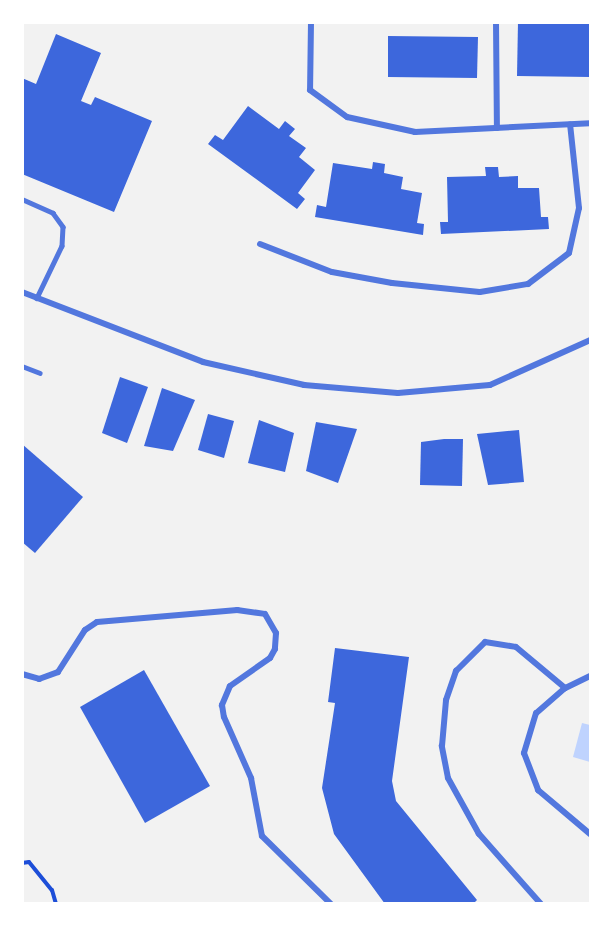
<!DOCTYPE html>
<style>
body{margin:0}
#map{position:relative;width:613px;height:926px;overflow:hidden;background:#f2f2f2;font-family:"Open Sans",sans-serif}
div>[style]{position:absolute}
.water>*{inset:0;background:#bfd3fe}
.building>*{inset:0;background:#3d67dc}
.path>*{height:4px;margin:-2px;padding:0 2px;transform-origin:2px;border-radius:2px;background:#1d4ed8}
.service>*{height:4.5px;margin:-2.25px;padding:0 2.25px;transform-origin:2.25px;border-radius:2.25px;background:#5277de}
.minor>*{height:6px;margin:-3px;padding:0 3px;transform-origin:3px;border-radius:3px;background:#5277de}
span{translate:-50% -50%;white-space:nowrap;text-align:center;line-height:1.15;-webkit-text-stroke:5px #fff;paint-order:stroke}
.frame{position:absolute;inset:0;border:24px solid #fff;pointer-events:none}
</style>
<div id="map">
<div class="water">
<div style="clip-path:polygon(582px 723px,590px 725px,590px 762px,573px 757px)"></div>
</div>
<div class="building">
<div style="clip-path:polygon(518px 22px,590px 22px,590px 77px,517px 76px)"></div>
<div style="clip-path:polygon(56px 34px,101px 53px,81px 101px,91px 105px,95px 97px,152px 121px,114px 212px,22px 174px,22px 78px,36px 84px)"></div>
<div style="clip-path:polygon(388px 36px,478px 37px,477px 78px,388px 77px)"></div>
<div style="clip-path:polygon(248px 106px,279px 129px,285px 121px,295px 129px,289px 136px,306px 148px,299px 157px,315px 170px,298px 193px,305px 199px,297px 209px,208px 144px,215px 135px,223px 140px)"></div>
<div style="clip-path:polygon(373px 162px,385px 164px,384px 173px,403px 177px,401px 189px,422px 193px,417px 223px,424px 224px,423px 235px,315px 217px,317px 205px,326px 207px,333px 163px,372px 169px)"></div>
<div style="clip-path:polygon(485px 167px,498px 167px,499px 177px,518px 176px,518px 188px,539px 188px,541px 217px,548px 217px,549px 229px,441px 234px,440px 222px,448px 222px,447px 177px,486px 176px)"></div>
<div style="clip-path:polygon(120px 377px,148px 387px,127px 443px,102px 433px)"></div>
<div style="clip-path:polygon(162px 388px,195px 400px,173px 451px,144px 446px)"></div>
<div style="clip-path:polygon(208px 414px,234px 421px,224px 458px,198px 450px)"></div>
<div style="clip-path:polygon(259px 420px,294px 433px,285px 472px,248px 463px)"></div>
<div style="clip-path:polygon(316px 422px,357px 429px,338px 483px,306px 471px)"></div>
<div style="clip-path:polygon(519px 430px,524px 482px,488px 485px,477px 434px)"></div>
<div style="clip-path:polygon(444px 439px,463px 439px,462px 486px,420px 485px,421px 442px)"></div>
<div style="clip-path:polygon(22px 444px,83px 497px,35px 553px,22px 542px)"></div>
<div style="clip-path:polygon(335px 648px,409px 657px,392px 781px,396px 801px,477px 900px,473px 904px,385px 904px,334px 834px,322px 788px,335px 703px,328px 702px)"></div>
<div style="clip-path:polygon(144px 670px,210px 786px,145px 823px,80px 707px)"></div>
</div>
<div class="path">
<div style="left:22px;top:863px;width:7px;rotate:-8deg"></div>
<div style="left:29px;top:862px;width:36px;rotate:51deg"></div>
<div style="left:52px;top:890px;width:15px;rotate:74deg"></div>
</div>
<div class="service">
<div style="left:22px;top:199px;width:34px;rotate:24deg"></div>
<div style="left:53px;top:213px;width:17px;rotate:54deg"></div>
<div style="left:63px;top:227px;width:19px;rotate:93deg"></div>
<div style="left:62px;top:246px;width:58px;rotate:115.7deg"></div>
<div style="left:22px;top:366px;width:19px;rotate:21deg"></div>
</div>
<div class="minor">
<div style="left:311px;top:22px;width:68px;rotate:90.8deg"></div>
<div style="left:310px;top:90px;width:46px;rotate:36.1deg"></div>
<div style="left:347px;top:117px;width:70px;rotate:12.4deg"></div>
<div style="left:415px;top:132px;width:175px;rotate:-2.9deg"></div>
<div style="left:496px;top:22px;width:106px;rotate:89.5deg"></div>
<div style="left:260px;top:244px;width:77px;rotate:21.3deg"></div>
<div style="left:332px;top:272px;width:61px;rotate:10.4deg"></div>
<div style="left:392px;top:283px;width:88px;rotate:5.8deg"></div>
<div style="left:480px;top:292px;width:49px;rotate:-9.5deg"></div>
<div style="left:528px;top:284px;width:51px;rotate:-37.1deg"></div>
<div style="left:569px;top:253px;width:46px;rotate:-77.5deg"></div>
<div style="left:579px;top:208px;width:84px;rotate:-96.1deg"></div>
<div style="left:22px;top:292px;width:194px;rotate:21.1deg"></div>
<div style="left:203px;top:362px;width:104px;rotate:12.8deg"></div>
<div style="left:304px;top:385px;width:94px;rotate:4.9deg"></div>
<div style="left:398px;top:393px;width:92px;rotate:-5deg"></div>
<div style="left:490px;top:385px;width:110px;rotate:-24.2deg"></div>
<div style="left:22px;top:674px;width:18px;rotate:16deg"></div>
<div style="left:39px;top:679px;width:20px;rotate:-20deg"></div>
<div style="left:58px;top:672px;width:50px;rotate:-57.3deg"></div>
<div style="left:85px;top:630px;width:14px;rotate:-34deg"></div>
<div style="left:97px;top:622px;width:141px;rotate:-4.9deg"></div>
<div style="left:237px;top:610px;width:28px;rotate:8deg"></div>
<div style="left:265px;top:614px;width:22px;rotate:60deg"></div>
<div style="left:276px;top:633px;width:16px;rotate:94deg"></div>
<div style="left:275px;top:649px;width:10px;rotate:119deg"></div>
<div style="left:270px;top:658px;width:49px;rotate:145deg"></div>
<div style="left:230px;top:686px;width:21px;rotate:113deg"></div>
<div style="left:222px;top:705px;width:12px;rotate:81deg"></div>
<div style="left:224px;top:717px;width:67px;rotate:66.1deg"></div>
<div style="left:251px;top:778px;width:59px;rotate:79.3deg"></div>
<div style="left:262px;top:836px;width:97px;rotate:44.6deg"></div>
<div style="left:590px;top:676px;width:28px;rotate:154deg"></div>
<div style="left:565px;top:688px;width:38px;rotate:139deg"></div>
<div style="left:536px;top:713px;width:42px;rotate:106.7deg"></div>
<div style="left:524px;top:753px;width:40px;rotate:69deg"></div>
<div style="left:538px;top:790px;width:68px;rotate:40.2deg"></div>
<div style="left:541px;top:904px;width:94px;rotate:-131.5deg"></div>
<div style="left:479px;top:834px;width:64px;rotate:-119deg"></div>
<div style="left:448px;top:778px;width:33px;rotate:-101deg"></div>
<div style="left:442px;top:746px;width:46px;rotate:-85deg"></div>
<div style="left:446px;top:700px;width:31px;rotate:-71deg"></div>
<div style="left:456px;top:671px;width:41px;rotate:-45deg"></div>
<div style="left:485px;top:642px;width:31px;rotate:9deg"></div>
<div style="left:516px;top:647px;width:64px;rotate:39.9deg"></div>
</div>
<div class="frame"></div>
</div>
